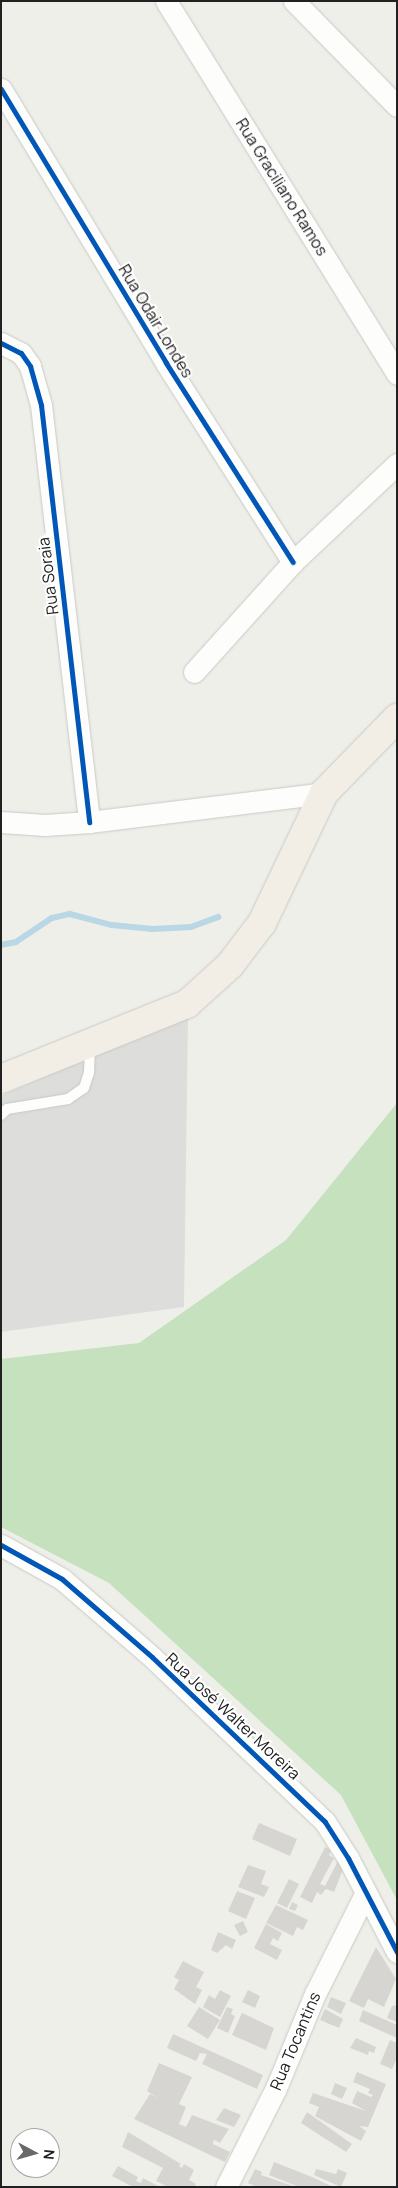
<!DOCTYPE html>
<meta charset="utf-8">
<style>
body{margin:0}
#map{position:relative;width:398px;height:2188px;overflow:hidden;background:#efefea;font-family:Manrope,sans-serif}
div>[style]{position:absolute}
.religious>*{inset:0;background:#dddddb}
.forest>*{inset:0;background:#c5e1bd}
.stream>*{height:5.5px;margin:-2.75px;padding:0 2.75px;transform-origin:2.75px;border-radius:2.75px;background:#bad7e5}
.building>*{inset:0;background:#d6d5d1}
.roads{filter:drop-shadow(0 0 1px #c8c8c6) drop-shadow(0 0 1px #c8c8c6)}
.lane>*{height:10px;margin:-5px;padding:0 5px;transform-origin:5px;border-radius:5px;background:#fdfdfc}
.street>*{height:21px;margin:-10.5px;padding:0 10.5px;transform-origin:10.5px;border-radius:10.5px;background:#fdfdfc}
.primary>*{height:28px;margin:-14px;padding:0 14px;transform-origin:14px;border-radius:14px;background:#f2eee6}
.cycleway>*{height:5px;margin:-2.5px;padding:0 2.5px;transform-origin:2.5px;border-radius:2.5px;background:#0057b8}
span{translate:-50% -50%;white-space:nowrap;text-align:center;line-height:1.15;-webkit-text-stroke:4px #fff;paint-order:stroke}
.street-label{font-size:16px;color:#212121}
.frame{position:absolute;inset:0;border:2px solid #212121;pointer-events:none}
.north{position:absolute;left:10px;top:2128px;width:50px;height:50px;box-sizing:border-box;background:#fff;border:1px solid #a6a6a6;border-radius:50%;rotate:96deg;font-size:14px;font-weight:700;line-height:20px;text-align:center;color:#212121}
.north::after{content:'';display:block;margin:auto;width:18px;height:22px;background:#696967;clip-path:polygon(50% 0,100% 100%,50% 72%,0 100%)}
</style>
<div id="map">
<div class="religious">
<div style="clip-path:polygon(188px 1015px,184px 1307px,1px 1332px,1px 1096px)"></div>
</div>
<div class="forest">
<div style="clip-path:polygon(397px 1103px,397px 1900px,341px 1795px,109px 1583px,1px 1527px,1px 1359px,139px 1343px,286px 1240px)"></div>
</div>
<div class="stream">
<div style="left:1px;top:945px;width:15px;rotate:-11deg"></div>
<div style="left:16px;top:942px;width:43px;rotate:-33.7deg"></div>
<div style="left:52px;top:918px;width:18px;rotate:-13deg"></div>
<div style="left:70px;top:914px;width:43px;rotate:14.7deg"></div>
<div style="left:112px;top:925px;width:41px;rotate:5.6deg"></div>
<div style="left:153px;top:929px;width:38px;rotate:-3deg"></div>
<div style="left:191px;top:927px;width:29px;rotate:-20deg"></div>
</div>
<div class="building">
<div style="clip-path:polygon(259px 1823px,297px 1839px,290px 1856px,252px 1839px)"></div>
<div style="clip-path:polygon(325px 1847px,331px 1850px,329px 1855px,334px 1858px,320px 1884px,325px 1886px,340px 1857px,344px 1867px,334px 1892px,326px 1889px,321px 1895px,317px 1892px,312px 1903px,300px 1897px)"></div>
<div style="clip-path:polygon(248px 1865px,266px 1871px,261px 1884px,269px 1887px,264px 1897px,238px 1887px)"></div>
<div style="clip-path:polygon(289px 1879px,299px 1884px,287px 1908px,277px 1903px)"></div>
<div style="clip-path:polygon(237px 1891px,255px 1898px,246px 1919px,228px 1911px)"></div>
<div style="clip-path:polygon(292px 1902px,298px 1905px,295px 1911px,289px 1909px)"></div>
<div style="clip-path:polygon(276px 1905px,308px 1920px,303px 1930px,297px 1927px,293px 1936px,266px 1923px)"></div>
<div style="clip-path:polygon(243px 1921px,248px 1932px,240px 1936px,234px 1925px)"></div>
<div style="clip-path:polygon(266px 1924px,282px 1933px,278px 1941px,273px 1938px,270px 1944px,282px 1950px,277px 1960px,254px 1948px)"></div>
<div style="clip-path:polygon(218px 1932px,236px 1940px,232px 1949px,226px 1945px,217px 1953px,211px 1950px)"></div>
<div style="clip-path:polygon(376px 1947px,396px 1979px,384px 2007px,368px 1999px,364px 2008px,349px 2001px)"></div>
<div style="clip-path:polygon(183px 1961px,204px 1972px,196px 1987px,202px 1990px,195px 2004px,174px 1989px,179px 1980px,174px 1977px)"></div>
<div style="clip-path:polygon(220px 1990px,231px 1996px,220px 2017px,203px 2007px,209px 1995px,215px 1999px)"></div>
<div style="clip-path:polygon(248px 1990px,260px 1996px,255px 2008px,242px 2002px)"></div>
<div style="clip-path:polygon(331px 1997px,346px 2003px,341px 2014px,327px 2007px)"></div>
<div style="clip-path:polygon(397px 2005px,397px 2022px,387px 2018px,392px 2006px)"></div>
<div style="clip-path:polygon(199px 2007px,220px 2020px,208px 2039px,187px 2026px)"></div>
<div style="clip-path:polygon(227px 2007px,233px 2009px,231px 2014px,235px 2016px,228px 2033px,217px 2028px)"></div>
<div style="clip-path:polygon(325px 2009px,343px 2019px,339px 2028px,320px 2020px)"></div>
<div style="clip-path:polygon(363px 2010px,397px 2025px,397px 2038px,359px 2021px)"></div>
<div style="clip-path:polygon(242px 2013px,274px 2028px,266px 2050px,232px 2035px)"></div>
<div style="clip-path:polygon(173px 2034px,263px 2075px,257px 2089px,202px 2064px,207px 2054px,200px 2053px,196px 2061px,167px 2048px)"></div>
<div style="clip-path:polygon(356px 2038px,376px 2047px,374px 2053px,369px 2051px,368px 2055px,350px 2048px)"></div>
<div style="clip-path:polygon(390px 2040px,397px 2043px,397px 2058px,392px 2069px,380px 2064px)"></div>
<div style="clip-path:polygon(159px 2063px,192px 2077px,179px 2104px,186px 2107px,179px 2124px,186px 2127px,192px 2115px,229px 2129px,220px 2143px,214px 2140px,213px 2144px,230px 2152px,225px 2162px,134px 2119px,150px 2094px,158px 2098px,147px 2091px)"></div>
<div style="clip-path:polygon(357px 2072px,386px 2084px,368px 2127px,359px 2126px,366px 2131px,361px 2141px,315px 2116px,319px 2107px,309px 2103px,313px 2093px,366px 2111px,352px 2103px,357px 2091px,371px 2097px,373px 2095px,368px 2093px,370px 2089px,353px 2082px)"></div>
<div style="clip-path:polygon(335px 2083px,347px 2088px,342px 2099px,331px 2094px)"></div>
<div style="clip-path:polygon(224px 2108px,241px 2115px,234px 2127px,216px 2120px)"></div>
<div style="clip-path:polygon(307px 2112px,352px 2144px,346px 2152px,301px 2123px)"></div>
<div style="clip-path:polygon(128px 2132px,181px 2164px,179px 2166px,182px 2168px,184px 2164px,194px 2170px,189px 2180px,196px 2184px,194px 2187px,168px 2187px,156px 2181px,163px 2168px,122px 2147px)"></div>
<div style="clip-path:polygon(274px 2162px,312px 2177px,333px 2187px,299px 2187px,269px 2175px)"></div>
<div style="clip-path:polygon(118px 2166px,138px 2177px,136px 2181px,141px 2183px,143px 2178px,160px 2187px,133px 2187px,112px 2176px)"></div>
<div style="clip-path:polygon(255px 2169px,262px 2172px,261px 2175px,296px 2187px,257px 2187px,248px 2183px)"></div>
<div style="clip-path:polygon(316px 2169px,336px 2174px,338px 2169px,347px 2173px,341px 2187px,314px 2175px)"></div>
</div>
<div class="roads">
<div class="lane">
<div style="left:1px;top:1115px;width:8px;rotate:-45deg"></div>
<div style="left:7px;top:1109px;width:62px;rotate:-9.3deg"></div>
<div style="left:68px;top:1099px;width:19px;rotate:-35deg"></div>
<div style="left:84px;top:1088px;width:16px;rotate:-72deg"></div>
<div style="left:89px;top:1073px;width:28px;rotate:-88deg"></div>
</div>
<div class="street">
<div style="left:166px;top:1px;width:439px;rotate:58.2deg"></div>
<div style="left:294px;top:1px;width:147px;rotate:45.6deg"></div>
<div style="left:1px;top:89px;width:320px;rotate:58.9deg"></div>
<div style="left:166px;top:363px;width:236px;rotate:57.5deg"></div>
<div style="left:1px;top:343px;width:22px;rotate:27deg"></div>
<div style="left:21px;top:353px;width:16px;rotate:55deg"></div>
<div style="left:30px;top:366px;width:41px;rotate:74.2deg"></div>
<div style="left:41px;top:405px;width:420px;rotate:83.4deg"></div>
<div style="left:194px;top:672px;width:148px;rotate:-48deg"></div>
<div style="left:293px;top:562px;width:143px;rotate:-43.3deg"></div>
<div style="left:1px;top:822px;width:44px;rotate:3.9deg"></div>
<div style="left:45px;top:825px;width:44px;rotate:-3.9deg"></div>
<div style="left:89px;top:822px;width:237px;rotate:-7deg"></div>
<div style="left:1px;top:1545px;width:70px;rotate:29.1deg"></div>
<div style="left:62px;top:1579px;width:119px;rotate:40.9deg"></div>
<div style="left:152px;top:1657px;width:239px;rotate:43.6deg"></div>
<div style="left:325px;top:1822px;width:43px;rotate:57.4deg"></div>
<div style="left:348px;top:1858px;width:106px;rotate:62.5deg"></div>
<div style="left:226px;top:2187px;width:111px;rotate:-63.2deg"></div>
<div style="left:276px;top:2088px;width:102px;rotate:-67.5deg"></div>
<div style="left:315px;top:1994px;width:112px;rotate:-63.4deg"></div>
</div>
<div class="primary">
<div style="left:1px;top:1079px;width:201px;rotate:-22deg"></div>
<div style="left:187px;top:1004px;width:58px;rotate:-42.2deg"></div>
<div style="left:230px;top:965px;width:53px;rotate:-52.7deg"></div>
<div style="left:262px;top:923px;width:144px;rotate:-64.5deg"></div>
<div style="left:324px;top:793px;width:105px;rotate:-45.8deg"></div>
</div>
</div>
<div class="cycleway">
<div style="left:1px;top:89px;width:320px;rotate:58.9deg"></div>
<div style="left:166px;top:363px;width:236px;rotate:57.5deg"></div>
<div style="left:1px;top:343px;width:22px;rotate:27deg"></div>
<div style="left:21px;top:353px;width:16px;rotate:55deg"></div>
<div style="left:30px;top:366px;width:41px;rotate:74.2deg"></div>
<div style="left:41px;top:405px;width:420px;rotate:83.4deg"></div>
<div style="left:1px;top:1545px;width:70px;rotate:29.1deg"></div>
<div style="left:62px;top:1579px;width:119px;rotate:40.9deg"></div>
<div style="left:152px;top:1657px;width:239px;rotate:43.6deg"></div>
<div style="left:325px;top:1822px;width:43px;rotate:57.4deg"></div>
<div style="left:348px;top:1858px;width:106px;rotate:62.5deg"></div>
</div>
<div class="street-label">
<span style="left:282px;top:187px;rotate:58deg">Rua Graciliano Ramos</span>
<span style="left:156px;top:321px;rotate:59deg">Rua Odair Londes</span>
<span style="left:48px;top:576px;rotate:-97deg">Rua Soraia</span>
<span style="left:233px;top:1716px;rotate:43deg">Rua José Walter Moreira</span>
<span style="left:295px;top:2041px;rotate:-67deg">Rua Tocantins</span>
</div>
<div class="frame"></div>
<div class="north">N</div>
</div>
